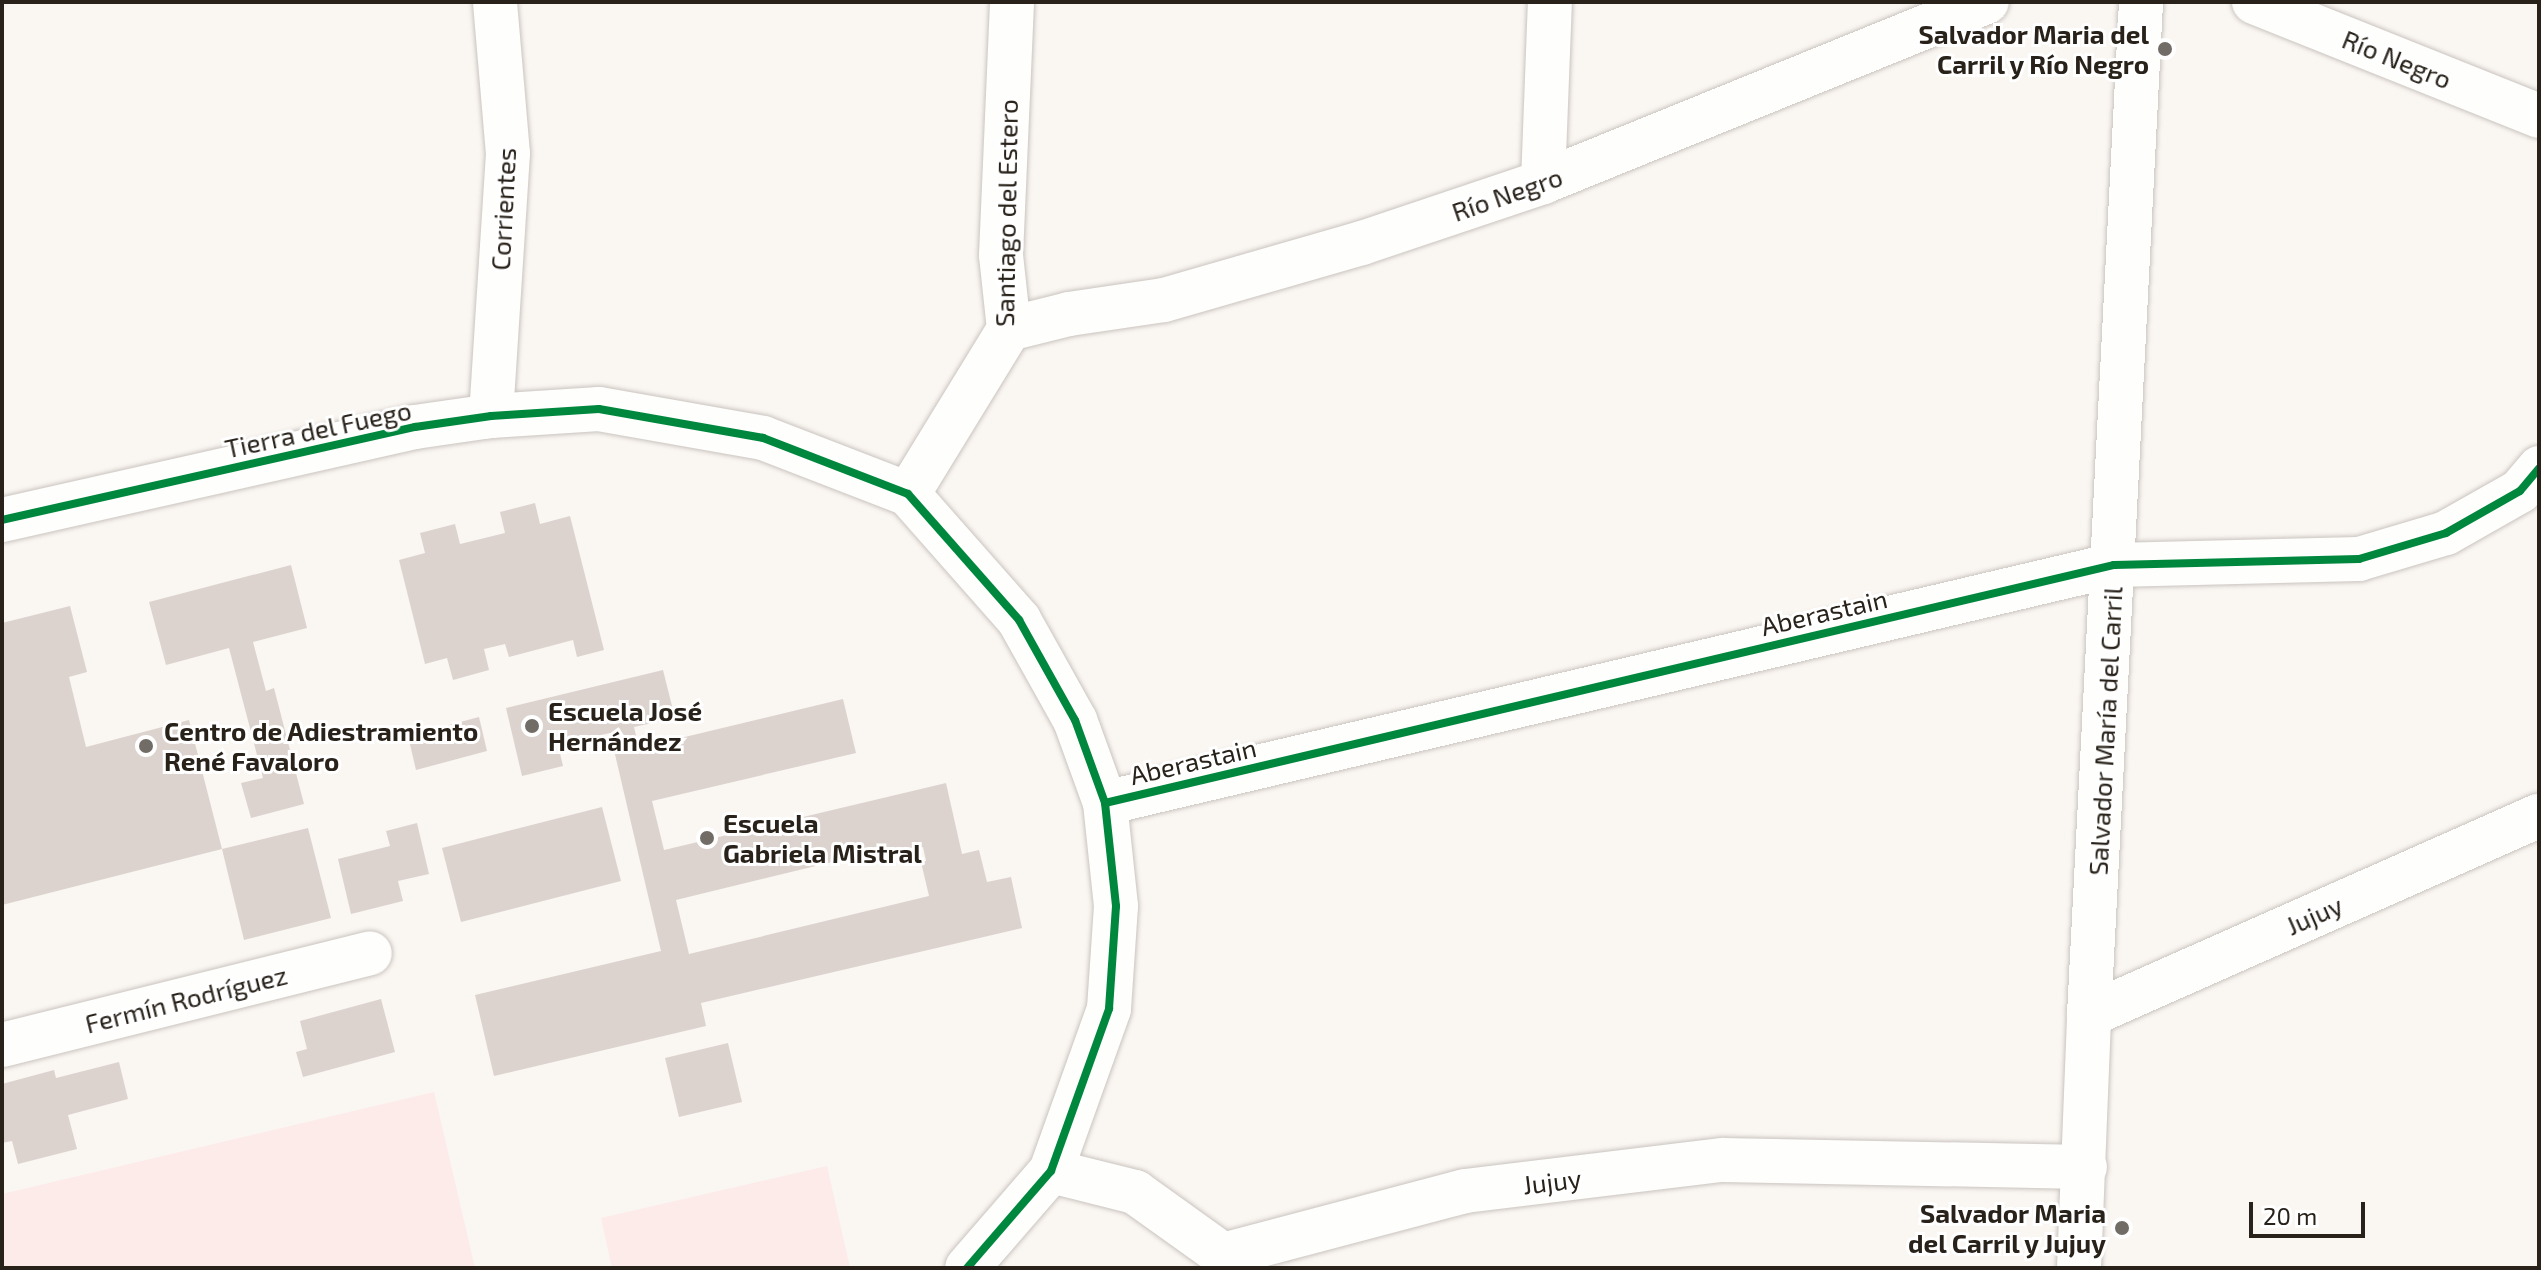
<!DOCTYPE html>
<meta charset="utf-8">
<style>
body{margin:0}
#map{position:relative;width:2541px;height:1270px;overflow:hidden;background:#faf6f2;font-family:"Exo 2",sans-serif}
div>[style]{position:absolute}
.green>*{inset:0;background:#fdebea}
.building>*{inset:0;background:#dcd3ce}
.roads{filter:drop-shadow(0 0 2px #cac4bf) drop-shadow(0 0 2px #cac4bf)}
.minor>*{height:44px;margin:-22px;padding:0 22px;transform-origin:22px;border-radius:22px;background:#fefefd}
.cycleway>*{height:8px;margin:-4px;padding:0 4px;transform-origin:4px;border-radius:4px;background:#00873e}
.dots>*{width:22px;height:22px;translate:-50% -50%;box-sizing:border-box;border:4px solid #fff;border-radius:50%}
span{translate:-50% -50%;white-space:nowrap;text-align:center;line-height:1.15;-webkit-text-stroke:6px #fff;paint-order:stroke}
.poi-label{font-size:26px;color:#28221a;font-weight:700}
.right{translate:-100% -50%;text-align:right}
.left{translate:0 -50%;text-align:left}
.street-label{font-size:26px;color:#28221a}
.frame{position:absolute;inset:0;border:4px solid #28221a;pointer-events:none}
.scale{position:absolute;left:2249px;top:1202px;width:116px;height:36px;box-sizing:border-box;border:4px solid #28221a;border-top:0;padding-left:10px;font-size:24px;line-height:28px;white-space:nowrap;color:#28221a;-webkit-text-stroke:6px #fff;paint-order:stroke}
</style>
<div id="map">
<div class="green">
<div style="clip-path:polygon(434px 1092px,475px 1268px,2px 1268px,2px 1194px)"></div>
<div style="clip-path:polygon(827px 1166px,850px 1268px,612px 1268px,601px 1218px)"></div>
</div>
<div class="building">
<div style="clip-path:polygon(535px 503px,540px 524px,570px 516px,604px 650px,577px 657px,573px 640px,509px 657px,505px 644px,484px 649px,489px 670px,453px 680px,447px 658px,425px 664px,399px 560px,425px 553px,420px 533px,455px 524px,460px 544px,505px 533px,500px 512px)"></div>
<div style="clip-path:polygon(291px 565px,307px 628px,253px 642px,266px 691px,274px 688px,304px 804px,251px 818px,241px 783px,263px 778px,229px 648px,166px 665px,149px 602px)"></div>
<div style="clip-path:polygon(70px 606px,87px 672px,69px 677px,86px 747px,189px 720px,222px 849px,2px 905px,2px 623px)"></div>
<div style="clip-path:polygon(evenodd,663px 670px,675px 718px,634px 727px,639px 748px,843px 699px,856px 753px,652px 801px,664px 850px,946px 783px,962px 854px,979px 850px,987px 882px,1011px 877px,1022px 928px,701px 1003px,706px 1026px,494px 1076px,475px 995px,661px 951px,610px 733px,558px 745px,563px 766px,522px 776px,506px 708px,663px 670px,923px 847px,926px 861px,921px 862px,929px 896px,689px 954px,676px 900px,853px 857px,855px 864px,923px 847px)"></div>
<div style="clip-path:polygon(479px 717px,487px 751px,416px 770px,408px 736px)"></div>
<div style="clip-path:polygon(602px 807px,621px 881px,461px 922px,442px 848px)"></div>
<div style="clip-path:polygon(417px 823px,429px 874px,398px 881px,403px 901px,351px 914px,338px 859px,390px 846px,386px 831px)"></div>
<div style="clip-path:polygon(308px 828px,331px 918px,244px 940px,222px 849px)"></div>
<div style="clip-path:polygon(381px 999px,395px 1052px,303px 1077px,296px 1052px,307px 1049px,300px 1021px)"></div>
<div style="clip-path:polygon(728px 1043px,742px 1102px,679px 1117px,665px 1058px)"></div>
<div style="clip-path:polygon(119px 1062px,128px 1099px,68px 1115px,77px 1149px,18px 1164px,12px 1141px,2px 1143px,2px 1084px,54px 1070px,56px 1078px)"></div>
</div>
<div class="roads">
<div class="minor">
<div style="left:2254px;top:2px;width:307px;rotate:21.8deg"></div>
<div style="left:1543px;top:182px;width:180px;rotate:-87.8deg"></div>
<div style="left:1009px;top:329px;width:62px;rotate:-14deg"></div>
<div style="left:1069px;top:314px;width:96px;rotate:-8.4deg"></div>
<div style="left:1164px;top:300px;width:206px;rotate:-16.1deg"></div>
<div style="left:1362px;top:243px;width:191px;rotate:-18.6deg"></div>
<div style="left:1543px;top:182px;width:479px;rotate:-22.1deg"></div>
<div style="left:491px;top:416px;width:263px;rotate:-86.3deg"></div>
<div style="left:508px;top:154px;width:153px;rotate:-94.9deg"></div>
<div style="left:908px;top:494px;width:193px;rotate:-58.5deg"></div>
<div style="left:1009px;top:329px;width:74px;rotate:-96.2deg"></div>
<div style="left:1001px;top:255px;width:253px;rotate:-87.5deg"></div>
<div style="left:2px;top:520px;width:423px;rotate:-12.7deg"></div>
<div style="left:415px;top:427px;width:77px;rotate:-8.2deg"></div>
<div style="left:491px;top:416px;width:108px;rotate:-3.7deg"></div>
<div style="left:599px;top:409px;width:167px;rotate:10deg"></div>
<div style="left:763px;top:438px;width:155px;rotate:21.1deg"></div>
<div style="left:908px;top:494px;width:168px;rotate:48.6deg"></div>
<div style="left:1019px;top:620px;width:115px;rotate:60.8deg"></div>
<div style="left:1075px;top:720px;width:88px;rotate:70.1deg"></div>
<div style="left:1105px;top:803px;width:104px;rotate:83.9deg"></div>
<div style="left:1116px;top:906px;width:103px;rotate:93.9deg"></div>
<div style="left:1109px;top:1009px;width:172px;rotate:109.7deg"></div>
<div style="left:1051px;top:1171px;width:128px;rotate:130.9deg"></div>
<div style="left:1105px;top:803px;width:1037px;rotate:-13.27deg"></div>
<div style="left:2114px;top:565px;width:245px;rotate:-1.4deg"></div>
<div style="left:2359px;top:559px;width:91px;rotate:-16.6deg"></div>
<div style="left:2446px;top:533px;width:85px;rotate:-29.6deg"></div>
<div style="left:2520px;top:491px;width:30px;rotate:-50deg"></div>
<div style="left:2089px;top:1015px;width:492px;rotate:-23.9deg"></div>
<div style="left:2px;top:1045px;width:379px;rotate:-14deg"></div>
<div style="left:1051px;top:1171px;width:87px;rotate:14deg"></div>
<div style="left:1135px;top:1192px;width:108px;rotate:35.6deg"></div>
<div style="left:1223px;top:1255px;width:250px;rotate:-14.8deg"></div>
<div style="left:1465px;top:1191px;width:260px;rotate:-6.9deg"></div>
<div style="left:1723px;top:1160px;width:362px;rotate:1.1deg"></div>
<div style="left:2079px;top:1268px;width:253px;rotate:-87.7deg"></div>
<div style="left:2089px;top:1015px;width:1014px;rotate:-87.06deg"></div>
</div>
</div>
<div class="cycleway">
<div style="left:2px;top:520px;width:423px;rotate:-12.7deg"></div>
<div style="left:415px;top:427px;width:77px;rotate:-8.2deg"></div>
<div style="left:491px;top:416px;width:108px;rotate:-3.7deg"></div>
<div style="left:599px;top:409px;width:167px;rotate:10deg"></div>
<div style="left:763px;top:438px;width:155px;rotate:21.1deg"></div>
<div style="left:908px;top:494px;width:168px;rotate:48.6deg"></div>
<div style="left:1019px;top:620px;width:115px;rotate:60.8deg"></div>
<div style="left:1075px;top:720px;width:88px;rotate:70.1deg"></div>
<div style="left:1105px;top:803px;width:104px;rotate:83.9deg"></div>
<div style="left:1116px;top:906px;width:103px;rotate:93.9deg"></div>
<div style="left:1109px;top:1009px;width:172px;rotate:109.7deg"></div>
<div style="left:1051px;top:1171px;width:128px;rotate:130.9deg"></div>
<div style="left:1105px;top:803px;width:1037px;rotate:-13.27deg"></div>
<div style="left:2114px;top:565px;width:245px;rotate:-1.4deg"></div>
<div style="left:2359px;top:559px;width:91px;rotate:-16.6deg"></div>
<div style="left:2446px;top:533px;width:85px;rotate:-29.6deg"></div>
<div style="left:2520px;top:491px;width:30px;rotate:-50deg"></div>
</div>
<div class="dots">
<div style="left:2165px;top:49px;background:#726c66"></div>
<div style="left:532px;top:726px;background:#726c66"></div>
<div style="left:146px;top:746px;background:#726c66"></div>
<div style="left:707px;top:838px;background:#726c66"></div>
<div style="left:2122px;top:1228px;background:#726c66"></div>
</div>
<div class="poi-label">
<span class="right" style="left:2149px;top:49px">Salvador Maria del<br>Carril y Río Negro</span>
<span class="left" style="left:548px;top:726px">Escuela José<br>Hernández</span>
<span class="left" style="left:164px;top:746px">Centro de Adiestramiento<br>René Favaloro</span>
<span class="left" style="left:723px;top:838px">Escuela<br>Gabriela Mistral</span>
<span class="right" style="left:2106px;top:1228px">Salvador Maria<br>del Carril y Jujuy</span>
</div>
<div class="street-label">
<span style="left:2397px;top:59px;rotate:22deg">Río Negro</span>
<span style="left:1507px;top:194px;rotate:-19deg">Río Negro</span>
<span style="left:503px;top:209px;rotate:-87deg">Corrientes</span>
<span style="left:1006px;top:213px;rotate:-89deg">Santiago del Estero</span>
<span style="left:318px;top:429px;rotate:-12deg">Tierra del Fuego</span>
<span style="left:1824px;top:612px;rotate:-13deg">Aberastain</span>
<span style="left:2105px;top:731px;rotate:-87deg">Salvador María del Carril</span>
<span style="left:1193px;top:761px;rotate:-13deg">Aberastain</span>
<span style="left:2314px;top:915px;rotate:-24deg">Jujuy</span>
<span style="left:186px;top:999px;rotate:-14deg">Fermín Rodríguez</span>
<span style="left:1552px;top:1181px;rotate:-7deg">Jujuy</span>
</div>
<div class="frame"></div>
<div class="scale">20 m</div>
</div>
